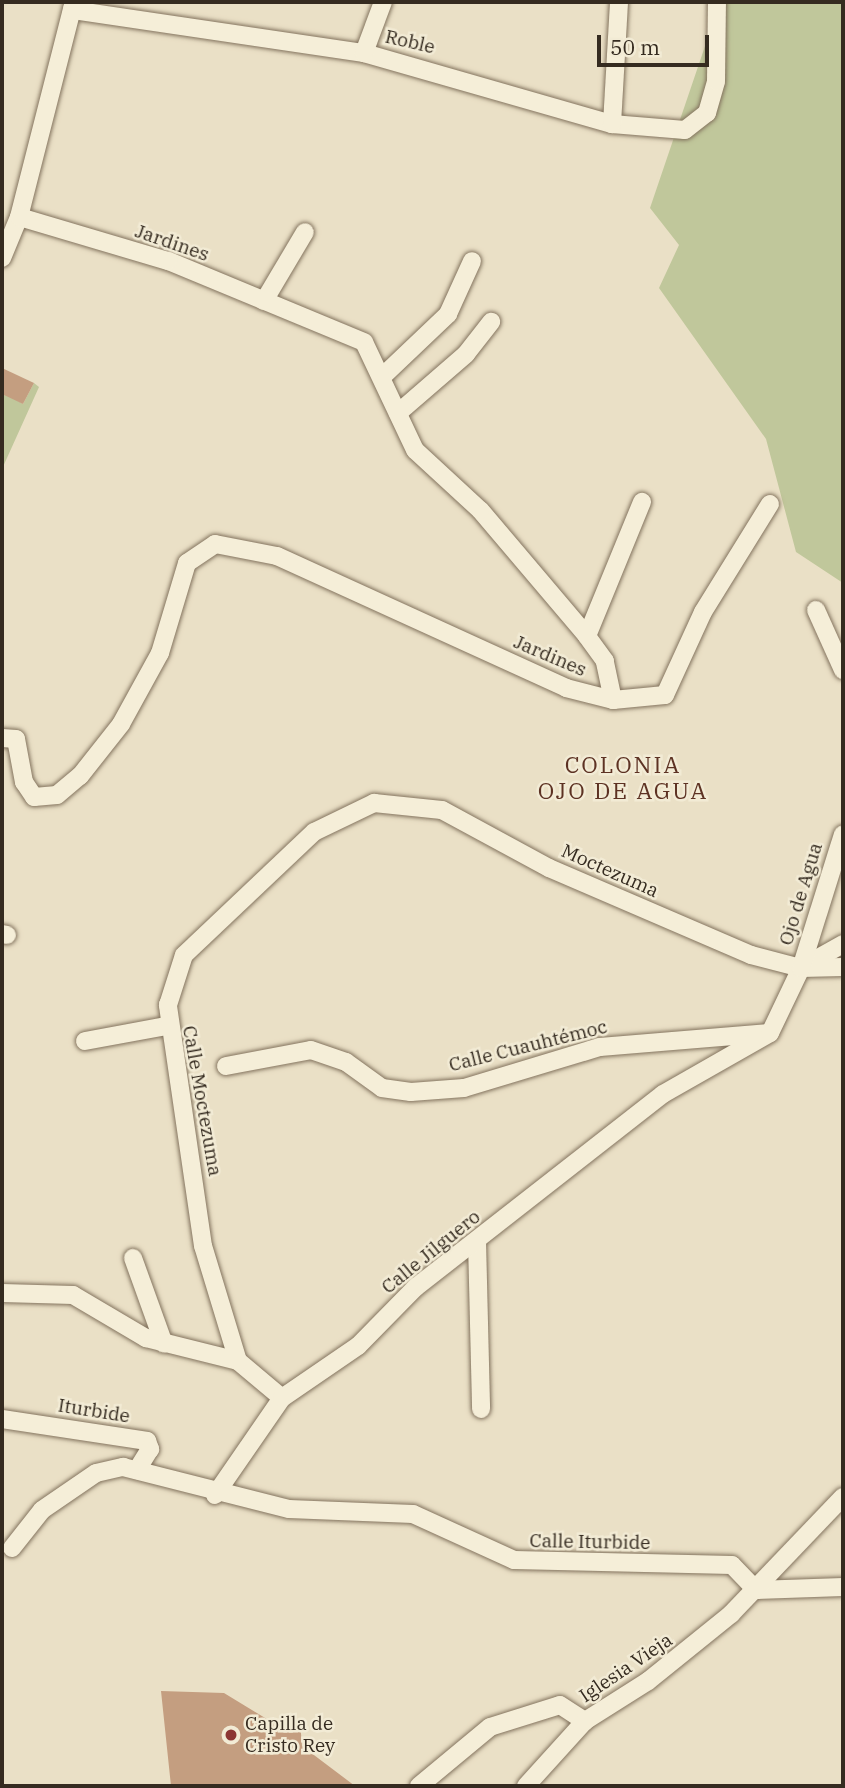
<!DOCTYPE html>
<meta charset="utf-8">
<style>
body{margin:0}
#map{position:relative;width:845px;height:1788px;overflow:hidden;background:#eae0c6;font-family:"IBM Plex Serif",serif}
div>[style]{position:absolute}
.green>*{inset:0;background:#c0c79b}
.building>*{inset:0;background:#c49e80}
.roads{filter:drop-shadow(0 0 2px #83735e) drop-shadow(0 0 2px #83735e)}
.minor>*{height:18px;margin:-9px;padding:0 9px;transform-origin:9px;border-radius:9px;background:#f5eed8}
.dots>*{width:19px;height:19px;translate:-50% -50%;box-sizing:border-box;border:4px solid #f2ebd5;border-radius:50%}
span{translate:-50% -50%;white-space:nowrap;text-align:center;line-height:1.15;-webkit-text-stroke:5px #f2ebd5;paint-order:stroke}
.street-label{font-size:19px;color:#352b20}
.poi-label{font-size:19px;color:#352b20}
.left{translate:0 -50%;text-align:left}
.quarter-label{font-size:23px;color:#5d3223;letter-spacing:2px}
.frame{position:absolute;inset:0;border:4px solid #352b20;pointer-events:none}
.scale{position:absolute;left:597px;top:35px;width:112px;height:32px;box-sizing:border-box;border:4px solid #352b20;border-top:0;padding-left:9px;font-size:21px;line-height:24px;white-space:nowrap;color:#352b20;-webkit-text-stroke:5px #f2ebd5;paint-order:stroke}
</style>
<div id="map">
<div class="green">
<div style="clip-path:polygon(720px 2px,843px 2px,843px 583px,796px 552px,766px 439px,659px 288px,679px 245px,650px 208px)"></div>
<div style="clip-path:polygon(34px 383px,39px 387px,2px 469px,2px 391px,23px 404px)"></div>
</div>
<div class="building">
<div style="clip-path:polygon(2px 368px,34px 383px,23px 404px,2px 394px)"></div>
<div style="clip-path:polygon(161px 1691px,224px 1693px,275px 1724px,300px 1721px,302px 1746px,355px 1786px,171px 1786px)"></div>
</div>
<div class="roads">
<div class="minor">
<div style="left:72px;top:10px;width:295px;rotate:8.4deg"></div>
<div style="left:364px;top:53px;width:258px;rotate:16deg"></div>
<div style="left:612px;top:124px;width:73px;rotate:4.7deg"></div>
<div style="left:685px;top:130px;width:28px;rotate:-38deg"></div>
<div style="left:707px;top:113px;width:33px;rotate:-74deg"></div>
<div style="left:716px;top:81px;width:79px;rotate:-89.3deg"></div>
<div style="left:364px;top:53px;width:54px;rotate:-69.6deg"></div>
<div style="left:612px;top:124px;width:122px;rotate:-86.7deg"></div>
<div style="left:2px;top:258px;width:44px;rotate:-67.5deg"></div>
<div style="left:19px;top:217px;width:222px;rotate:-75.7deg"></div>
<div style="left:264px;top:301px;width:80px;rotate:-59.3deg"></div>
<div style="left:383px;top:376px;width:90px;rotate:-43.6deg"></div>
<div style="left:448px;top:314px;width:58px;rotate:-65.6deg"></div>
<div style="left:398px;top:413px;width:90px;rotate:-40.9deg"></div>
<div style="left:466px;top:354px;width:41px;rotate:-52deg"></div>
<div style="left:816px;top:610px;width:66px;rotate:65.8deg"></div>
<div style="left:587px;top:636px;width:145px;rotate:-67.7deg"></div>
<div style="left:613px;top:700px;width:52px;rotate:-5.5deg"></div>
<div style="left:665px;top:695px;width:91px;rotate:-65.4deg"></div>
<div style="left:703px;top:612px;width:127px;rotate:-58.2deg"></div>
<div style="left:2px;top:738px;width:14px;rotate:4deg"></div>
<div style="left:16px;top:739px;width:44px;rotate:79.5deg"></div>
<div style="left:24px;top:782px;width:18px;rotate:56deg"></div>
<div style="left:34px;top:797px;width:23px;rotate:-5deg"></div>
<div style="left:57px;top:795px;width:30px;rotate:-40deg"></div>
<div style="left:80px;top:776px;width:66px;rotate:-51.7deg"></div>
<div style="left:121px;top:724px;width:81px;rotate:-61.2deg"></div>
<div style="left:160px;top:653px;width:94px;rotate:-73.3deg"></div>
<div style="left:187px;top:563px;width:34px;rotate:-34deg"></div>
<div style="left:215px;top:544px;width:63px;rotate:11deg"></div>
<div style="left:277px;top:556px;width:318px;rotate:24.5deg"></div>
<div style="left:566px;top:688px;width:49px;rotate:14.3deg"></div>
<div style="left:613px;top:700px;width:40px;rotate:-102deg"></div>
<div style="left:605px;top:661px;width:31px;rotate:-126deg"></div>
<div style="left:587px;top:636px;width:165px;rotate:-130.3deg"></div>
<div style="left:480px;top:510px;width:88px;rotate:-137.3deg"></div>
<div style="left:415px;top:450px;width:119px;rotate:-115.3deg"></div>
<div style="left:364px;top:342px;width:212px;rotate:-157.5deg"></div>
<div style="left:168px;top:261px;width:155px;rotate:-163.5deg"></div>
<div style="left:2px;top:934px;width:5px;rotate:11deg"></div>
<div style="left:804px;top:966px;width:45px;rotate:-29.4deg"></div>
<div style="left:85px;top:1041px;width:82px;rotate:-10.5deg"></div>
<div style="left:226px;top:1066px;width:86px;rotate:-10.7deg"></div>
<div style="left:311px;top:1050px;width:37px;rotate:19deg"></div>
<div style="left:346px;top:1062px;width:44px;rotate:35.8deg"></div>
<div style="left:382px;top:1088px;width:29px;rotate:8deg"></div>
<div style="left:411px;top:1092px;width:53px;rotate:-4.3deg"></div>
<div style="left:464px;top:1088px;width:142px;rotate:-16.8deg"></div>
<div style="left:600px;top:1047px;width:170px;rotate:-4.7deg"></div>
<div style="left:477px;top:1241px;width:168px;rotate:88.6deg"></div>
<div style="left:133px;top:1258px;width:91px;rotate:70.2deg"></div>
<div style="left:2px;top:1293px;width:71px;rotate:1.6deg"></div>
<div style="left:73px;top:1295px;width:85px;rotate:30.5deg"></div>
<div style="left:146px;top:1338px;width:95px;rotate:14deg"></div>
<div style="left:238px;top:1361px;width:57px;rotate:40.1deg"></div>
<div style="left:238px;top:1361px;width:120px;rotate:-106.9deg"></div>
<div style="left:203px;top:1246px;width:244px;rotate:-98.3deg"></div>
<div style="left:168px;top:1005px;width:52px;rotate:-72.3deg"></div>
<div style="left:184px;top:955px;width:179px;rotate:-43.4deg"></div>
<div style="left:314px;top:832px;width:67px;rotate:-25.8deg"></div>
<div style="left:374px;top:803px;width:68px;rotate:5.9deg"></div>
<div style="left:442px;top:810px;width:122px;rotate:28.5deg"></div>
<div style="left:549px;top:868px;width:220px;rotate:23.3deg"></div>
<div style="left:751px;top:955px;width:52px;rotate:14.6deg"></div>
<div style="left:801px;top:968px;width:42px;rotate:-1.4deg"></div>
<div style="left:2px;top:1419px;width:147px;rotate:8.6deg"></div>
<div style="left:147px;top:1441px;width:9px;rotate:69deg"></div>
<div style="left:150px;top:1449px;width:25px;rotate:122deg"></div>
<div style="left:215px;top:1495px;width:118px;rotate:-55.4deg"></div>
<div style="left:282px;top:1398px;width:92px;rotate:-34.4deg"></div>
<div style="left:358px;top:1346px;width:83px;rotate:-45.5deg"></div>
<div style="left:416px;top:1287px;width:313px;rotate:-38deg"></div>
<div style="left:663px;top:1094px;width:123px;rotate:-29.7deg"></div>
<div style="left:770px;top:1033px;width:72px;rotate:-64.5deg"></div>
<div style="left:801px;top:968px;width:140px;rotate:-72.6deg"></div>
<div style="left:12px;top:1548px;width:48px;rotate:-51.7deg"></div>
<div style="left:42px;top:1510px;width:65px;rotate:-34.4deg"></div>
<div style="left:96px;top:1473px;width:28px;rotate:-13deg"></div>
<div style="left:123px;top:1467px;width:171px;rotate:14.2deg"></div>
<div style="left:289px;top:1509px;width:124px;rotate:2.3deg"></div>
<div style="left:413px;top:1514px;width:111px;rotate:24.5deg"></div>
<div style="left:514px;top:1560px;width:218px;rotate:1.3deg"></div>
<div style="left:732px;top:1565px;width:35px;rotate:46deg"></div>
<div style="left:756px;top:1590px;width:87px;rotate:-2deg"></div>
<div style="left:419px;top:1786px;width:92px;rotate:-39.7deg"></div>
<div style="left:490px;top:1727px;width:73px;rotate:-17.4deg"></div>
<div style="left:560px;top:1705px;width:30px;rotate:33deg"></div>
<div style="left:526px;top:1786px;width:88px;rotate:-47.8deg"></div>
<div style="left:585px;top:1721px;width:75px;rotate:-32.4deg"></div>
<div style="left:648px;top:1681px;width:107px;rotate:-38.9deg"></div>
<div style="left:731px;top:1614px;width:162px;rotate:-46.3deg"></div>
</div>
</div>
<div class="dots">
<div style="left:231px;top:1735px;background:#8c3633"></div>
</div>
<div class="street-label">
<span style="left:410px;top:42px;rotate:13deg">Roble</span>
<span style="left:172px;top:243px;rotate:19deg">Jardines</span>
<span style="left:550px;top:656px;rotate:23deg">Jardines</span>
<span style="left:610px;top:871px;rotate:24deg">Moctezuma</span>
<span style="left:801px;top:894px;rotate:-73deg">Ojo de Agua</span>
<span style="left:528px;top:1046px;rotate:-14deg">Calle Cuauhtémoc</span>
<span style="left:202px;top:1101px;rotate:80deg">Calle Moctezuma</span>
<span style="left:431px;top:1252px;rotate:-39deg">Calle Jilguero</span>
<span style="left:94px;top:1411px;rotate:9deg">Iturbide</span>
<span style="left:590px;top:1542px;rotate:1deg">Calle Iturbide</span>
<span style="left:626px;top:1668px;rotate:-34deg">Iglesia Vieja</span>
</div>
<div class="poi-label">
<span class="left" style="left:245px;top:1735px">Capilla de<br>Cristo Rey</span>
</div>
<div class="quarter-label">
<span style="left:623px;top:777px">COLONIA<br>OJO DE AGUA</span>
</div>
<div class="frame"></div>
<div class="scale">50 m</div>
</div>
